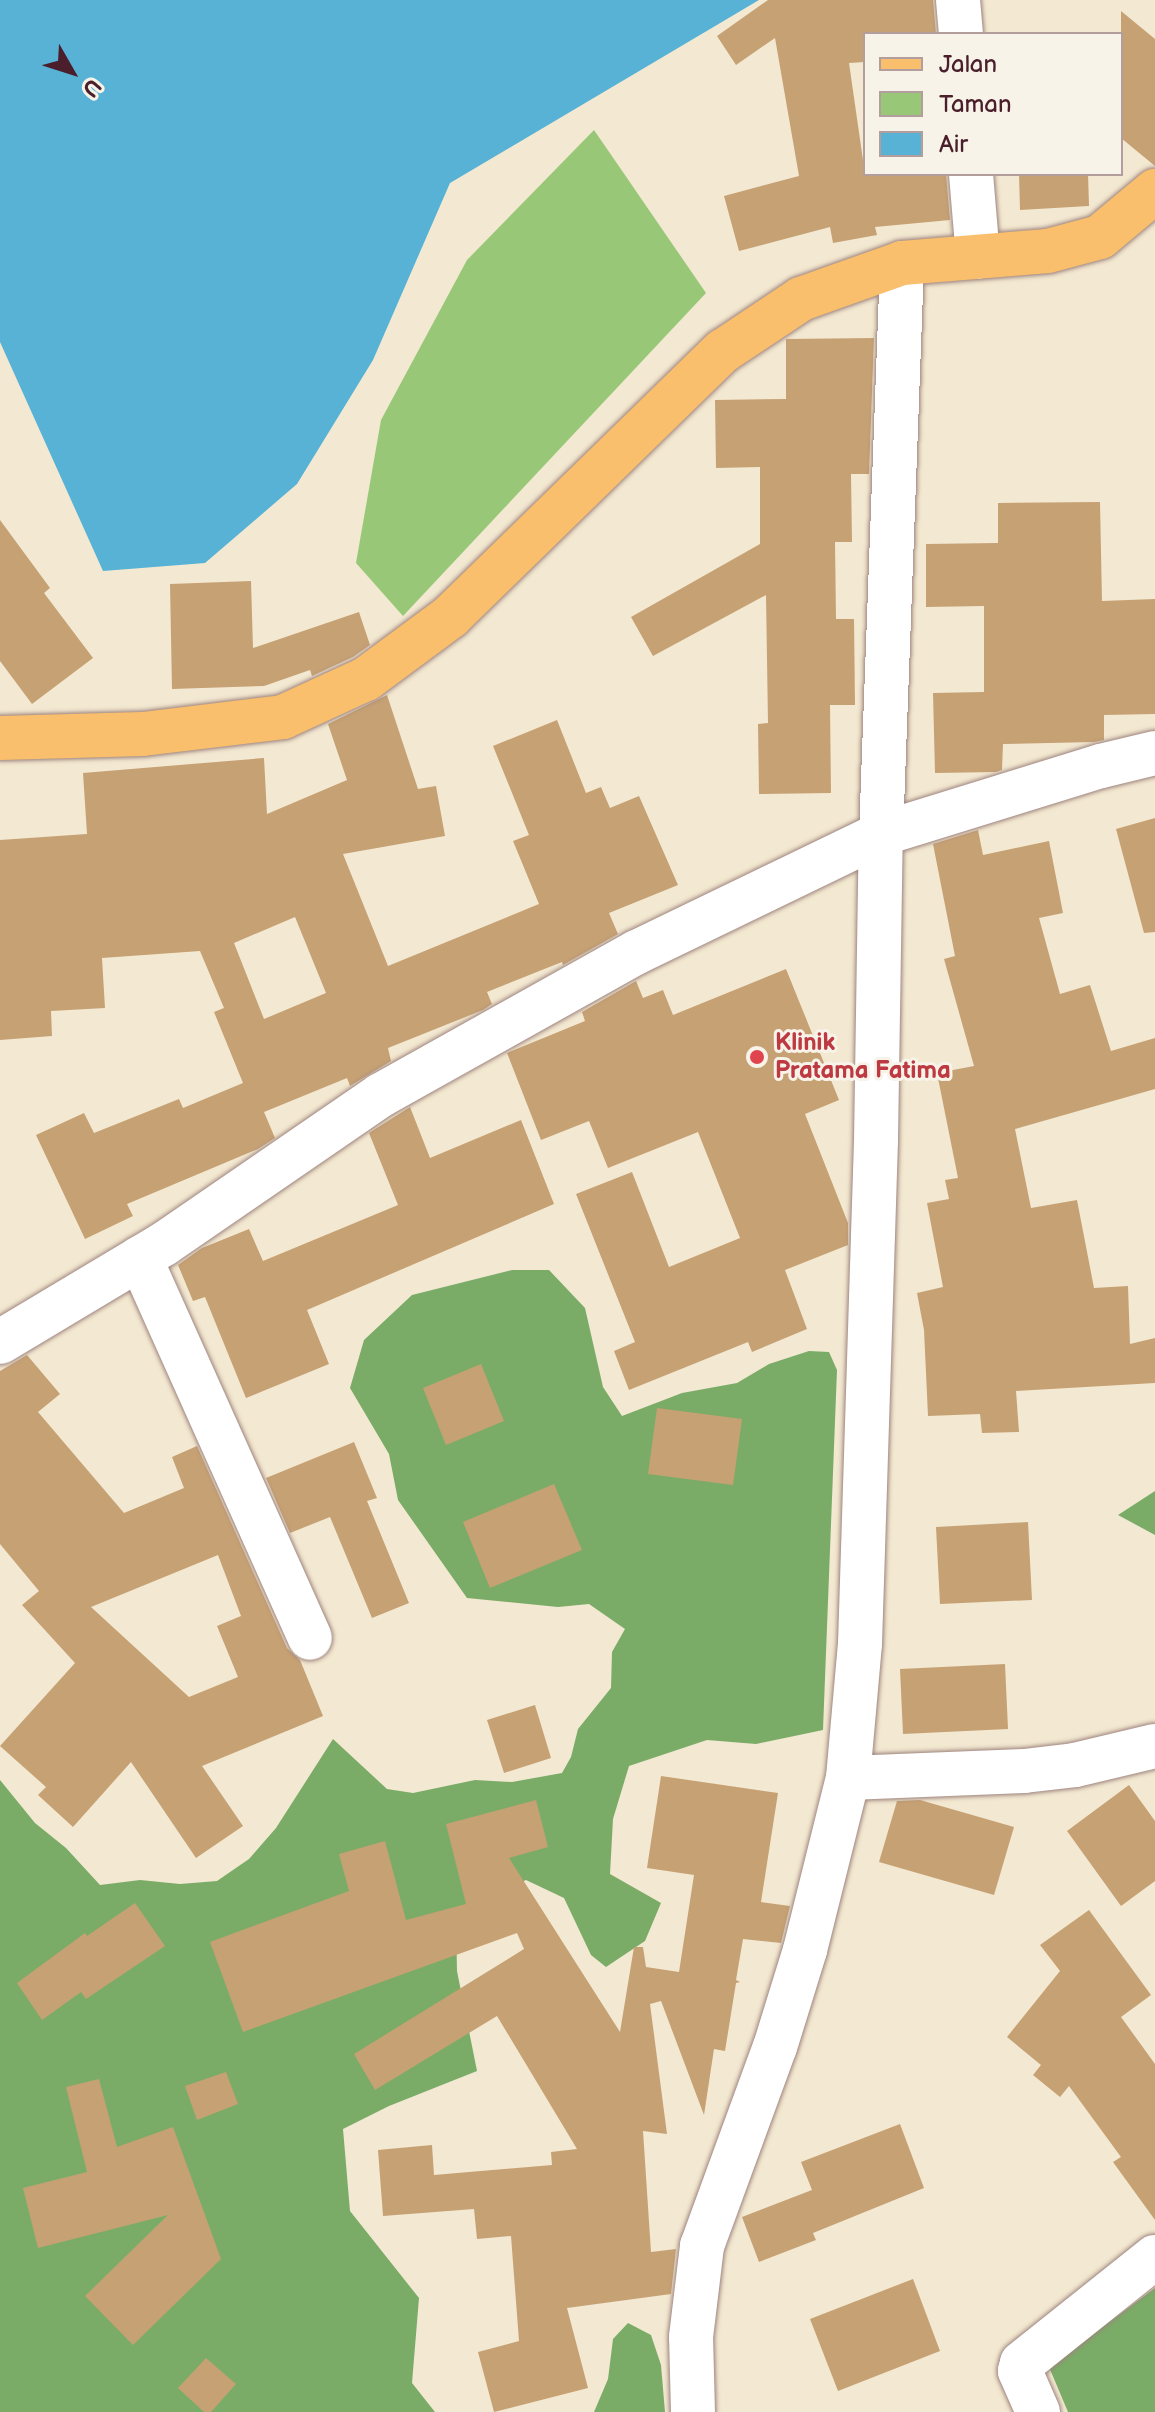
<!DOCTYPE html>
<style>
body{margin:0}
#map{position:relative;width:1155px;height:2412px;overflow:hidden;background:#f3e8d1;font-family:"Balsamiq Sans",sans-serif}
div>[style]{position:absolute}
.green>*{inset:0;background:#98c877}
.forest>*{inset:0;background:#7aac68}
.water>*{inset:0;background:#57b2d5}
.building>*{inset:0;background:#c6a174}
.roads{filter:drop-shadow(0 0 2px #9e847e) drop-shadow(0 0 2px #9e847e)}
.minor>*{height:44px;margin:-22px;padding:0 22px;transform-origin:22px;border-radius:22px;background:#fff}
.major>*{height:44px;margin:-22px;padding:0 22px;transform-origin:22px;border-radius:22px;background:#f9bf6d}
.dots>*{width:22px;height:22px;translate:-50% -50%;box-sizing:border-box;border:4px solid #f7f3e8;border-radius:50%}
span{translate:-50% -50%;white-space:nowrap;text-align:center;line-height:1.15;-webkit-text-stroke:6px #f7f3e8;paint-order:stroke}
.health-label{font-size:24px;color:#be3a42;font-weight:700}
.left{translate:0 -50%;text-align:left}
.legend{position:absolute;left:863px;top:32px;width:260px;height:144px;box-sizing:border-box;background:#f7f3e8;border:2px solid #b29e9c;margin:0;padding:10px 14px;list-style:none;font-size:24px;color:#4a1f2b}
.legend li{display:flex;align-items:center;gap:16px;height:40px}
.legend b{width:40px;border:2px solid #b29e9c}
.north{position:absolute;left:32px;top:32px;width:80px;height:80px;-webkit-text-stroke:6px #f7f3e8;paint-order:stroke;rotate:129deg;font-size:22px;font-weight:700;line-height:32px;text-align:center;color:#4a1f2b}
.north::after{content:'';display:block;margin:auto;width:28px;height:36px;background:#4a1f2b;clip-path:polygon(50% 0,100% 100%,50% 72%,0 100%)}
</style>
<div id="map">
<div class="green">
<div style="clip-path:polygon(594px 130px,706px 293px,403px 616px,356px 563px,381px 420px,467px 260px)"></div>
</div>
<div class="forest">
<div style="clip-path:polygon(512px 1270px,549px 1270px,585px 1308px,603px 1387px,622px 1416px,682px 1393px,737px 1383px,769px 1364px,809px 1351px,829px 1352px,837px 1370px,823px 1730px,756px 1744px,707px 1740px,629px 1766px,613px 1819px,610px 1874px,661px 1903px,645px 1941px,606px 1967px,591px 1955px,564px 1898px,526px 1880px,480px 1901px,456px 1920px,457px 1971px,477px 2071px,389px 2106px,343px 2129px,350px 2211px,419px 2298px,412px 2383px,435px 2412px,0 2412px,0 1780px,35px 1823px,66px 1848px,100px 1885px,140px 1880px,180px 1884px,217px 1881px,249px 1859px,276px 1828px,333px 1739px,387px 1789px,413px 1793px,475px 1780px,512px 1782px,562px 1773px,571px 1757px,578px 1729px,611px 1688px,612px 1652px,625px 1629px,589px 1604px,558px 1607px,467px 1598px,398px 1500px,389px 1454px,350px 1388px,364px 1340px,412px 1295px)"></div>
<div style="clip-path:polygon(1155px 1491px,1155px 1535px,1118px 1515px)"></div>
<div style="clip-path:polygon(1155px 2288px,1155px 2412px,1068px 2412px,1049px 2367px)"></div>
<div style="clip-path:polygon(628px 2323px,651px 2335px,661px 2365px,665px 2412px,594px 2412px,608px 2379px,613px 2339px)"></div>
</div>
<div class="water">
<div style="clip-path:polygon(0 0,759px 0,450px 183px,373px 360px,297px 484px,205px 563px,103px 571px,0 342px)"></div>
</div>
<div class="building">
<div style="clip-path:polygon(768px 0,933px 0,936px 34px,865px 34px,865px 62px,849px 63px,865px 174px,946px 174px,950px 220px,875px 227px,877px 235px,833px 243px,830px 227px,739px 251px,724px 196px,799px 176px,775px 38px,736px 65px,717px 36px)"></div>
<div style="clip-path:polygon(1121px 11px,1155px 39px,1155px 166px,1121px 138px)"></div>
<div style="clip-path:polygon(1019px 174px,1088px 174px,1089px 206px,1020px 210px)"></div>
<div style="clip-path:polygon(874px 338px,869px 474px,851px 474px,852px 542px,835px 542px,836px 619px,854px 619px,855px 705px,830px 705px,831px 793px,759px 794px,758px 724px,768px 723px,766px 595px,653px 656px,631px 617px,760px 544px,760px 467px,716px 468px,715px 400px,786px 399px,786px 339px)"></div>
<div style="clip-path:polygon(1100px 502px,1102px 601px,1155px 599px,1155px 714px,1104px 715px,1104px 740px,1094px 742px,1003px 744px,1002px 770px,996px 772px,935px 773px,933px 693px,984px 692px,984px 606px,926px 607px,926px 544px,998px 543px,998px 503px)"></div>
<div style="clip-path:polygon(0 520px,50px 588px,44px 593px,93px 658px,32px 704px,0 661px)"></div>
<div style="clip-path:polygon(251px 581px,253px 648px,359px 612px,370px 645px,353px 657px,312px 676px,310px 670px,264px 686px,172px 689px,170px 584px)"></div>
<div style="clip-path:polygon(evenodd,387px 695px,418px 789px,436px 786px,445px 836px,343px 854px,388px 966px,539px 904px,513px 841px,529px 835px,493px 746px,557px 720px,586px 793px,601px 787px,610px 808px,639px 796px,678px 885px,609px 913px,618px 934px,563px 965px,562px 962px,487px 992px,492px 1004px,483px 1010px,388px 1048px,391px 1061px,350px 1086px,347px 1078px,264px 1112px,275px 1138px,258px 1149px,127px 1204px,133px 1216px,85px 1239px,36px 1135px,84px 1113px,94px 1133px,179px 1099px,183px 1108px,243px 1083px,214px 1012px,224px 1008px,200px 951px,102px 958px,105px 1008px,51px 1011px,52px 1036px,0 1040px,0 840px,87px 834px,83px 773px,264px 758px,267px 814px,347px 780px,328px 724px,387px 695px,295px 917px,326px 993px,264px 1019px,234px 943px,295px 917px)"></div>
<div style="clip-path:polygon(1155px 818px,1155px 932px,1144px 933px,1116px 829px)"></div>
<div style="clip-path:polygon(978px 830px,983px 855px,1049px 841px,1063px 913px,1039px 918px,1060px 994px,1090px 985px,1111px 1051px,1155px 1038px,1155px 1089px,1015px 1129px,1031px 1208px,1077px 1200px,1094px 1288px,1128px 1286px,1130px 1344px,1155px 1338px,1155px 1383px,1016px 1391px,1019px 1432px,982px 1433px,980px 1414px,928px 1416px,924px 1330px,917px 1293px,943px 1287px,927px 1203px,949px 1199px,945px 1180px,958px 1178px,937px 1073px,974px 1066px,944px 959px,955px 956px,933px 844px)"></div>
<div style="clip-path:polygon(786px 969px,839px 1100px,805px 1114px,848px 1223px,848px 1245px,785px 1270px,807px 1329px,752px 1352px,748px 1342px,629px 1390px,614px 1351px,635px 1342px,576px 1194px,632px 1172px,669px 1267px,740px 1238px,698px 1132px,608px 1168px,589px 1121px,541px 1140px,507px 1053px,585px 1021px,582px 1012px,636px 981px,643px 998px,663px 990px,673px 1015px)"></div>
<div style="clip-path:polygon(410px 1107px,430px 1158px,521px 1120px,554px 1204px,307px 1310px,329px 1364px,246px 1398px,205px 1297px,193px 1301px,178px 1265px,202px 1248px,249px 1229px,263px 1261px,398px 1205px,369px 1133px)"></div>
<div style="clip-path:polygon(evenodd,27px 1355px,60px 1394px,38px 1412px,124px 1513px,184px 1488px,172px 1457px,197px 1446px,287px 1648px,300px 1660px,323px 1716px,202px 1766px,243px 1826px,196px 1858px,131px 1762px,73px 1827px,38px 1795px,46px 1787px,0 1746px,75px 1663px,22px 1605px,39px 1591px,0 1544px,0 1371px,27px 1355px,218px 1555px,241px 1616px,217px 1626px,238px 1677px,189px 1697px,91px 1607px,218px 1555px)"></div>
<div style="clip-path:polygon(481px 1364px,504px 1421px,446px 1445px,423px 1388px)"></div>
<div style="clip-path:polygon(657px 1408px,742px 1419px,733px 1485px,648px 1474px)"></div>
<div style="clip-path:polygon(354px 1442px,377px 1498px,367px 1501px,409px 1603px,372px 1618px,330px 1517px,290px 1533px,266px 1478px)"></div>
<div style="clip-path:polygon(554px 1484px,582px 1550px,490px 1588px,463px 1522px)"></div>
<div style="clip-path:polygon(1028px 1522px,1032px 1600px,940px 1604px,936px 1527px)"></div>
<div style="clip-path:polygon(1005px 1664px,1008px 1729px,903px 1734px,900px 1669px)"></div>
<div style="clip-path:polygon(535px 1705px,551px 1758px,504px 1773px,487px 1720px)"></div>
<div style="clip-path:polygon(661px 1776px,778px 1793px,761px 1902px,790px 1906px,781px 1943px,743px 1939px,736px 1980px,740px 1982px,736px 1983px,725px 2051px,714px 2049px,704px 2115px,661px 2001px,650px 2004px,667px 2134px,643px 2131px,651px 2252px,676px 2249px,671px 2294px,567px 2308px,588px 2388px,494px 2412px,478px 2352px,519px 2341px,511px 2236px,477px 2239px,474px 2209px,383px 2216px,378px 2150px,432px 2145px,434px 2175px,552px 2165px,551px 2152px,577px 2149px,497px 2016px,375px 2090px,354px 2054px,524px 1949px,517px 1933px,243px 2032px,210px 1942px,349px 1891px,339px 1854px,385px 1841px,406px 1920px,466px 1904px,446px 1824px,536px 1800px,548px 1847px,509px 1858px,620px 2032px,634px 1947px,643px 1947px,646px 1967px,679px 1972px,694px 1875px,647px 1868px)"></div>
<div style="clip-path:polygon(1129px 1785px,1155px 1821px,1155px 1881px,1121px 1906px,1067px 1831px)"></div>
<div style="clip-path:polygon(920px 1800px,1014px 1827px,994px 1895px,879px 1862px,897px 1801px)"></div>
<div style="clip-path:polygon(135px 1903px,165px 1946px,86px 1999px,81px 1992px,42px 2020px,17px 1983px,85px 1933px,87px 1936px)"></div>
<div style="clip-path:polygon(1089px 1910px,1151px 1995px,1121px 2017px,1155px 2064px,1155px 2220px,1113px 2162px,1121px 2157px,1069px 2086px,1060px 2097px,1033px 2075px,1041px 2065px,1007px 2037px,1060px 1971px,1040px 1945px)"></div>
<div style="clip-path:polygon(226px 2072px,238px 2104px,197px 2120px,185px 2086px)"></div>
<div style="clip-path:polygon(99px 2079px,117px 2147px,173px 2127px,221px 2259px,133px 2345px,85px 2296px,168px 2215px,38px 2248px,23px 2188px,87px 2172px,66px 2087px)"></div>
<div style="clip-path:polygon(900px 2124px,924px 2188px,813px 2233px,816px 2240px,759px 2262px,742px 2217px,812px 2190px,801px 2162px)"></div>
<div style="clip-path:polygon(913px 2279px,940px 2351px,838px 2391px,810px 2319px)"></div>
<div style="clip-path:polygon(206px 2358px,236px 2384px,211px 2412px,204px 2412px,178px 2388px)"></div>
</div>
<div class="roads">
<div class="minor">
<div style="left:958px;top:0;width:34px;rotate:85deg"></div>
<div style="left:971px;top:174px;width:83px;rotate:85.2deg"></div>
<div style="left:140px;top:1258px;width:416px;rotate:65.9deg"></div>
<div style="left:0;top:1342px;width:191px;rotate:-30.9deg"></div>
<div style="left:164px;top:1244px;width:263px;rotate:-34.5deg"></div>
<div style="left:381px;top:1095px;width:293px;rotate:-29.2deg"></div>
<div style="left:637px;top:952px;width:271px;rotate:-25.8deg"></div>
<div style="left:881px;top:834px;width:230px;rotate:-17.2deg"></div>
<div style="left:1101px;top:766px;width:56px;rotate:-13.5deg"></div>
<div style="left:848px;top:1778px;width:176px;rotate:-2.3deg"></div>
<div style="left:1024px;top:1771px;width:51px;rotate:-6.7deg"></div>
<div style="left:1075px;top:1765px;width:82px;rotate:-13.4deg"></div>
<div style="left:693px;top:2412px;width:75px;rotate:-91.5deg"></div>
<div style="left:691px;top:2337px;width:92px;rotate:-83.1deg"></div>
<div style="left:702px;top:2246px;width:212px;rotate:-69.9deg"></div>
<div style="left:775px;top:2047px;width:102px;rotate:-72.8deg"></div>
<div style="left:805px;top:1950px;width:177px;rotate:-76deg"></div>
<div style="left:848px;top:1778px;width:135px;rotate:-84.9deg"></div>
<div style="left:860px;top:1644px;width:504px;rotate:-88.18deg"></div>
<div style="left:876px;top:1140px;width:306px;rotate:-89.1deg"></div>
<div style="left:881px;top:834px;width:571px;rotate:-87.89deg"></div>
<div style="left:1038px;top:2412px;width:45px;rotate:-113.7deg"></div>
<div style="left:1020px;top:2371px;width:8px;rotate:-76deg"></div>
<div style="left:1022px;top:2363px;width:170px;rotate:-38.6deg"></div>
</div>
<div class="major">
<div style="left:0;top:738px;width:143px;rotate:-1.6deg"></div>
<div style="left:143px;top:734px;width:141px;rotate:-6.9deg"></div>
<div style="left:283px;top:717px;width:91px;rotate:-24.6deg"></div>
<div style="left:366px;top:679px;width:106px;rotate:-36.5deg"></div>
<div style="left:451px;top:616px;width:380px;rotate:-44.3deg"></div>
<div style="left:723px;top:351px;width:94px;rotate:-33.7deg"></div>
<div style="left:801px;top:299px;width:107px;rotate:-19.6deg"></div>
<div style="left:902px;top:263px;width:146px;rotate:-4.7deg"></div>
<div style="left:1048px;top:251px;width:54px;rotate:-15.1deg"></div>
<div style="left:1100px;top:237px;width:72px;rotate:-39.9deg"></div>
</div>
</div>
<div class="dots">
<div style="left:757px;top:1057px;background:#e0444e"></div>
</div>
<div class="health-label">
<span class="left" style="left:775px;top:1057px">Klinik<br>Pratama Fatima</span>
</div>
<ul class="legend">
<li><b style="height:10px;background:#f9bf6d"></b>Jalan</li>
<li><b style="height:22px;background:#98c877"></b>Taman</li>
<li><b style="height:22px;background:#57b2d5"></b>Air</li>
</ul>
<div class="north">U</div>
</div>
